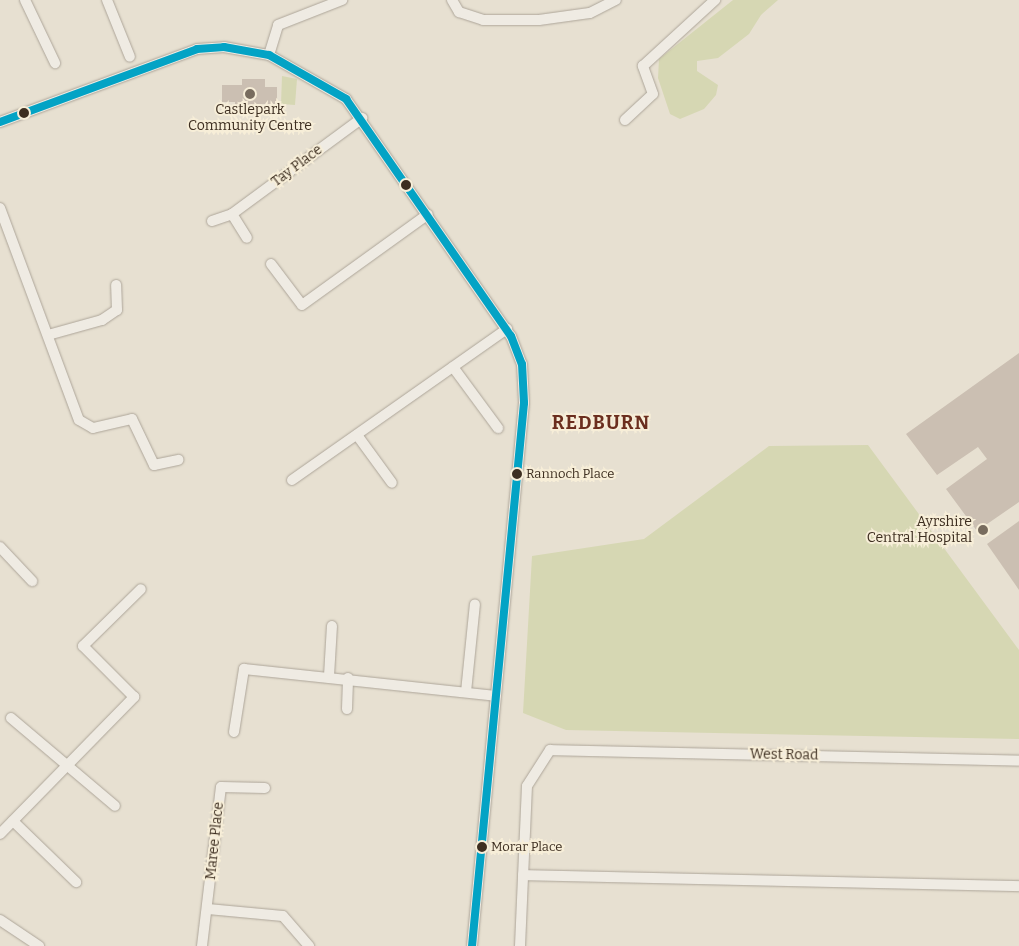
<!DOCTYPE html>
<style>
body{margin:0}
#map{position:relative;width:1019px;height:946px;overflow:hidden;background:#e7e0d1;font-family:Bitter,serif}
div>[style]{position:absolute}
.green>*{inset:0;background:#d6d7b3}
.building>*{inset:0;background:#cbbfb2}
.roads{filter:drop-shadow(0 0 1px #ada599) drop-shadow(0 0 1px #ada599)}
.minor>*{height:10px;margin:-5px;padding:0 5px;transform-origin:5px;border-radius:5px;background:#efebe3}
.bus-1>*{height:8px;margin:-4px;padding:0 4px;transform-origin:4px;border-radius:4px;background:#03a3c5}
.dots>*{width:14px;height:14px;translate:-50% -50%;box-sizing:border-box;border:2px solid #f7eed8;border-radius:50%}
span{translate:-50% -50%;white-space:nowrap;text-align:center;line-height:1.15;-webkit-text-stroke:4px #f7eed8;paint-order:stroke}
.bus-label{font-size:13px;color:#3d2e20}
.left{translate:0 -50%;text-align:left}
.poi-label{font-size:14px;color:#3d2e20}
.right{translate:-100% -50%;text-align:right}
.street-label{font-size:14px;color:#3d2e20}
.district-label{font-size:19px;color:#6b2e1e;font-weight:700;letter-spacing:1px}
</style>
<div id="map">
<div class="green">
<div style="clip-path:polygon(733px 0,778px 0,761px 15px,749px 34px,718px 58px,697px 61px,697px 71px,718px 85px,716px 95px,704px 109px,680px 119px,670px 114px,658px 78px,659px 59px)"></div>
<div style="clip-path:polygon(282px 76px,297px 79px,295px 105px,281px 104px)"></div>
<div style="clip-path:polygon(868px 445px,1019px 650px,1019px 739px,566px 730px,523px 713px,532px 556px,644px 539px,769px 446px)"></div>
</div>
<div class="building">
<div style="clip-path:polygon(242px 79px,265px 79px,265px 87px,277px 87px,277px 104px,261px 104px,261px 112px,235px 112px,235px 102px,222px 102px,222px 85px,242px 85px)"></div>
<div style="clip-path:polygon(1019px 353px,1019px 502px,977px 531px,946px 489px,987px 459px,978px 447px,937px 475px,906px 434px)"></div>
<div style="clip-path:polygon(1019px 521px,1019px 590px,987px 544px)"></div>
</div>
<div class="roads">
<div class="minor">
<div style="left:25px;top:0;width:70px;rotate:64.5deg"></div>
<div style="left:107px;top:0;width:61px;rotate:68deg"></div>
<div style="left:452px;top:0;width:14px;rotate:60deg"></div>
<div style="left:459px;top:12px;width:25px;rotate:18deg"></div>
<div style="left:483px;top:20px;width:56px"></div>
<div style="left:539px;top:20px;width:51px;rotate:-7.8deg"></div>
<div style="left:590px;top:13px;width:29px;rotate:-27deg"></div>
<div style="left:269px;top:55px;width:31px;rotate:-73deg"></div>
<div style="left:278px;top:25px;width:69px;rotate:-21.3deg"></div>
<div style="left:625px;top:120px;width:38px;rotate:-43deg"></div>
<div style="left:653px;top:94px;width:30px;rotate:-110deg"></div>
<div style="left:643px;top:66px;width:98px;rotate:-42.5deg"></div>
<div style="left:0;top:122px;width:210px;rotate:-20.3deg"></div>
<div style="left:197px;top:49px;width:27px;rotate:-4deg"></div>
<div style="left:224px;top:47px;width:46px;rotate:10.1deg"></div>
<div style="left:269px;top:55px;width:89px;rotate:29.7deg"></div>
<div style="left:346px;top:99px;width:289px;rotate:55.2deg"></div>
<div style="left:511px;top:336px;width:30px;rotate:69deg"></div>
<div style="left:522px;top:364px;width:39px;rotate:87deg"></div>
<div style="left:524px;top:403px;width:545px;rotate:95.47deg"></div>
<div style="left:0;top:208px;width:226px;rotate:69.6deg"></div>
<div style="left:79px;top:420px;width:16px;rotate:30deg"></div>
<div style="left:93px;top:428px;width:40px;rotate:-13deg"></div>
<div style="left:132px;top:419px;width:51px;rotate:64.4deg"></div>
<div style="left:154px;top:465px;width:25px;rotate:-12deg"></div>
<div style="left:232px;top:214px;width:28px;rotate:58deg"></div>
<div style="left:212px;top:221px;width:21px;rotate:-19deg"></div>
<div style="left:232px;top:214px;width:162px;rotate:-36.4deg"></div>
<div style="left:271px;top:264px;width:51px;rotate:52.9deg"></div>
<div style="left:302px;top:305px;width:155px;rotate:-35.8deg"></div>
<div style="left:48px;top:335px;width:56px;rotate:-15.5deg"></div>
<div style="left:102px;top:320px;width:18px;rotate:-34deg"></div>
<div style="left:117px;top:310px;width:25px;rotate:-92deg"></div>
<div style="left:453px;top:367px;width:76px;rotate:53.6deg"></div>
<div style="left:357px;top:435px;width:59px;rotate:53.9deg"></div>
<div style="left:292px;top:480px;width:263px;rotate:-35.1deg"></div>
<div style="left:0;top:547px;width:47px;rotate:46.7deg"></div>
<div style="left:329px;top:676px;width:50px;rotate:-86.6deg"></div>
<div style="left:466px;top:692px;width:88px;rotate:-84.2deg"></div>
<div style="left:347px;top:709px;width:31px;rotate:-88deg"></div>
<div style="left:11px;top:718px;width:136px;rotate:40.2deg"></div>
<div style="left:234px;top:732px;width:64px;rotate:-81deg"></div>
<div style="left:244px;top:669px;width:253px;rotate:6.1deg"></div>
<div style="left:13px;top:821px;width:88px;rotate:44.1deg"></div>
<div style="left:0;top:834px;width:192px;rotate:-45.6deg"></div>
<div style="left:134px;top:697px;width:72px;rotate:-135deg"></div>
<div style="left:83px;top:646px;width:81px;rotate:-44.5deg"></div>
<div style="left:523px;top:875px;width:496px;rotate:1.3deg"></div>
<div style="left:208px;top:909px;width:75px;rotate:5.3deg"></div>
<div style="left:283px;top:916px;width:40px;rotate:49deg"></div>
<div style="left:0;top:920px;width:47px;rotate:33.7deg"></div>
<div style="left:202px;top:946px;width:160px;rotate:-83.2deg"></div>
<div style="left:221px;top:787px;width:44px;rotate:1.3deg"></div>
<div style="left:520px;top:946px;width:160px;rotate:-87.5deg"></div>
<div style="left:527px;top:786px;width:43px;rotate:-57.4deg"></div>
<div style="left:550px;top:750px;width:469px;rotate:1.3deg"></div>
</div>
</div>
<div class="bus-1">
<div style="left:0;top:122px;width:210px;rotate:-20.3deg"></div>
<div style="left:197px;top:49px;width:27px;rotate:-4deg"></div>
<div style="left:224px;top:47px;width:46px;rotate:10.1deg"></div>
<div style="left:269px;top:55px;width:89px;rotate:29.7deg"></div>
<div style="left:346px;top:99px;width:289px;rotate:55.2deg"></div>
<div style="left:511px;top:336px;width:30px;rotate:69deg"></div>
<div style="left:522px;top:364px;width:39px;rotate:87deg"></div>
<div style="left:524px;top:403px;width:545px;rotate:95.47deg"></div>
</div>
<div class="dots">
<div style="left:250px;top:94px;background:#786c5e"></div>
<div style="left:24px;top:113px;background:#3d2e20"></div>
<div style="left:406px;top:185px;background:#3d2e20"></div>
<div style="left:517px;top:474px;background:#3d2e20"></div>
<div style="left:983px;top:530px;background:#786c5e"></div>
<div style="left:482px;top:847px;background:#3d2e20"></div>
</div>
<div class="bus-label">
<span class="left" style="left:526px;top:474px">Rannoch Place</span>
<span class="left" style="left:491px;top:847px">Morar Place</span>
</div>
<div class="poi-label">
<span style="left:250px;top:118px">Castlepark<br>Community Centre</span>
<span class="right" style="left:972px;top:530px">Ayrshire<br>Central Hospital</span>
</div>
<div class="street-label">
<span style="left:297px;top:166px;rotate:-37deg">Tay Place</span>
<span style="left:784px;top:755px;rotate:1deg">West Road</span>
<span style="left:215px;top:841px;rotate:-84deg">Maree Place</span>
</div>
<div class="district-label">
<span style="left:601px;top:423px">REDBURN</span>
</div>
</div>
